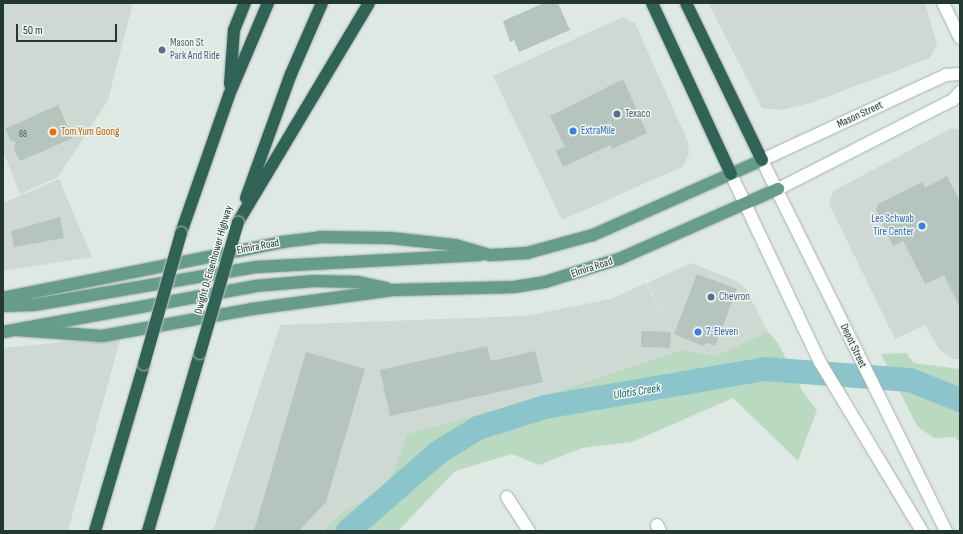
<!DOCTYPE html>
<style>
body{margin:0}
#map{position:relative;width:963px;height:534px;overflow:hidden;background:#dfe9e4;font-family:"Sofia Sans Condensed",sans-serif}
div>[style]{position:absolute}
.built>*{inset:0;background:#ced9d3}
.green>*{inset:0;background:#b9d9c0}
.river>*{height:24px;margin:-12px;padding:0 12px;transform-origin:12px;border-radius:12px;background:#8bc5cb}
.building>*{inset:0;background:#b5c4bd}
.roads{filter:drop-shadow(0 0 1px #a3b0ab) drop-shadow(0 0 1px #a3b0ab)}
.street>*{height:12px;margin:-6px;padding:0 6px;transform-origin:6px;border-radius:6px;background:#fff}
.secondary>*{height:12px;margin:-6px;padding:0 6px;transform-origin:6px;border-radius:6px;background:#fff}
.primary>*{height:12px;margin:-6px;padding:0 6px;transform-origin:6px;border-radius:6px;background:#679c8b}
.highway>*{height:12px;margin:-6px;padding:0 6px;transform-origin:6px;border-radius:6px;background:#306255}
.bridges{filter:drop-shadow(0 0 1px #bdc3c1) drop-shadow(0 0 1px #bdc3c1)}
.highway-bridge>*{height:12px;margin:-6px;padding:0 6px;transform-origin:6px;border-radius:6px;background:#306255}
.dots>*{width:11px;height:11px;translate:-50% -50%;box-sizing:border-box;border:2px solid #eff6f2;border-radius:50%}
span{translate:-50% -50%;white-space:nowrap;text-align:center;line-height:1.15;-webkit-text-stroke:3px #eff6f2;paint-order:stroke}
.number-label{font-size:9px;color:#475b54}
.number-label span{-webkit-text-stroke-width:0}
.service-label{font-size:11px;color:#4e5e75}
.left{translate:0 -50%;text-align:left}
.street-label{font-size:11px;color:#223831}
.shop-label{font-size:11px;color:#366cbe}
.right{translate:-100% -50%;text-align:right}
.food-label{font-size:11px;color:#c56008}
.water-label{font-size:12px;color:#20666f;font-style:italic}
.frame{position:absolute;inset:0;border:4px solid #223831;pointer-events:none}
.scale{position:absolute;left:16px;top:24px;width:101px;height:18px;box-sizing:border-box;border:2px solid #223831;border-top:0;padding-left:5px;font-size:12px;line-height:14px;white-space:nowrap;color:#223831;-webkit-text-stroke:3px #eff6f2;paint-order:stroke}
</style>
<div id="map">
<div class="built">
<div style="clip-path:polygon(3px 3px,133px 3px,108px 100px,58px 177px,20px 194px,3px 151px)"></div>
<div style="clip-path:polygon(708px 3px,925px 3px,937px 44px,930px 58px,813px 102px,783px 110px,762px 108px)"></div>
<div style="clip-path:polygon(623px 17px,635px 23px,688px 142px,689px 154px,682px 167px,562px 220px,493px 76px)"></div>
<div style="clip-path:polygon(952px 128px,960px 130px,960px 359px,953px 359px,939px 349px,925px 325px,895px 339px,829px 204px,833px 191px)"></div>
<div style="clip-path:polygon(59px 179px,92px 257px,3px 271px,3px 203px)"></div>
<div style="clip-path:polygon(691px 263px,737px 281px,746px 289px,768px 332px,715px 356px,681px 352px,647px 283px)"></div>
<div style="clip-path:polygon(646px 283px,680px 350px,544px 396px,407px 434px,393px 473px,382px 490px,341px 513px,323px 531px,213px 531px,280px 325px,526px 316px,611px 299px)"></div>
<div style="clip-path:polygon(121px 336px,68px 531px,3px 531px,3px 348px)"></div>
</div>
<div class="green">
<div style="clip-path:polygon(768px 332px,778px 343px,803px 392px,817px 410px,798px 461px,733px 398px,632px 442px,582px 448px,539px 465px,512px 454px,455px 471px,398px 531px,323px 531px,341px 513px,382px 490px,393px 473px,407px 434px,544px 396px,680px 350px,715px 356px)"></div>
<div style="clip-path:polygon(906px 353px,914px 363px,960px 369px,960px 442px,955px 437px,934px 438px,917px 426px,881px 354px)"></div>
</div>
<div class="river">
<div style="left:348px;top:531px;width:121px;rotate:-41deg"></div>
<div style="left:439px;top:452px;width:46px;rotate:-31.6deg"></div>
<div style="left:478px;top:428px;width:70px;rotate:-17.4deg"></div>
<div style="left:545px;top:407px;width:222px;rotate:-9.8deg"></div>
<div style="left:764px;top:369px;width:146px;rotate:4.3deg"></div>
<div style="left:910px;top:380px;width:54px;rotate:21.8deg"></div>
</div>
<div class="building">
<div style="clip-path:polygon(544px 3px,558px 3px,570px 30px,519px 52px,514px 40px,510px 42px,503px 21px)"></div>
<div style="clip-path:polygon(623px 79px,647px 133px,612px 149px,610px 145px,563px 167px,556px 151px,565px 147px,550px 116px)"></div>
<div style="clip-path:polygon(58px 105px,73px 138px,20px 161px,14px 150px,16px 142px,11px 141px,5px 129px)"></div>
<div style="clip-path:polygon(947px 176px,960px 202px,960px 308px,944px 275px,925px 284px,903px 241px,893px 246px,876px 210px,878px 204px,922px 182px,925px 188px)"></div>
<div style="clip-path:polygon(60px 217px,64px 238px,14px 247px,11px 231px)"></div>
<div style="clip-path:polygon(697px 274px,737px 289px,715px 346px,708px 343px,703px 346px,674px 334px)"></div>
<div style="clip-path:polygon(641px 331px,671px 332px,670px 348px,641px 347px)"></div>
<div style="clip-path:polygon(487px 346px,491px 361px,535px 351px,543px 382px,390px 416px,380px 370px)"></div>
<div style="clip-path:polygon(306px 352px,365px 369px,326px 502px,299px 531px,254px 531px)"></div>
</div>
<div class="roads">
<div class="street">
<div style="left:943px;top:3px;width:39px;rotate:64deg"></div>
<div style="left:507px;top:497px;width:40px;rotate:57.1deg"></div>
<div style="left:657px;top:525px;width:7px;rotate:63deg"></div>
</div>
<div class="secondary">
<div style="left:731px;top:174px;width:208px;rotate:64.7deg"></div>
<div style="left:820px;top:362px;width:197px;rotate:58.9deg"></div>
<div style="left:778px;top:189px;width:196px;rotate:-27deg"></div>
<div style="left:953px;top:100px;width:11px;rotate:-49deg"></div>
<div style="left:946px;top:531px;width:414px;rotate:-116.4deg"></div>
<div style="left:762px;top:160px;width:203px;rotate:-24.8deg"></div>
<div style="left:946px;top:75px;width:14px;rotate:-4deg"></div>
</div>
<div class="primary">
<div style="left:3px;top:298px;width:285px;rotate:-11.3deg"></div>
<div style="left:282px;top:242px;width:38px;rotate:-7deg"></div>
<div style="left:320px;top:237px;width:70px;rotate:0.8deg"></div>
<div style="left:390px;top:238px;width:65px;rotate:6.1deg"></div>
<div style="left:455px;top:245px;width:37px;rotate:16deg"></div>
<div style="left:491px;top:255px;width:36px;rotate:-3deg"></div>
<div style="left:527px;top:253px;width:68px;rotate:-15.3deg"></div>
<div style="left:593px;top:235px;width:185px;rotate:-23.9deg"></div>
<div style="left:3px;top:306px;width:31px;rotate:-2deg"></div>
<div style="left:34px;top:305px;width:226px;rotate:-9.7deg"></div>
<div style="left:257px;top:267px;width:223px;rotate:-3.1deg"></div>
<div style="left:17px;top:330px;width:85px;rotate:4deg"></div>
<div style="left:102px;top:336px;width:152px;rotate:-10.2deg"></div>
<div style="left:252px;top:309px;width:142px;rotate:-7.7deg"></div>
<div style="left:393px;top:290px;width:121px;rotate:-1.4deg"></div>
<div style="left:514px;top:287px;width:31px;rotate:-9deg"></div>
<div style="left:545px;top:282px;width:77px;rotate:-17.3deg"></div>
<div style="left:619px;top:259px;width:174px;rotate:-23.8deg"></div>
<div style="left:3px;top:332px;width:256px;rotate:-10.3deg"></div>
<div style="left:255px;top:286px;width:59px;rotate:-4.8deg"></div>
<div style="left:314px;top:281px;width:44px;rotate:1.3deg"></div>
<div style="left:358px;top:282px;width:29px;rotate:12deg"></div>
</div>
<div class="highway">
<div style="left:652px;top:3px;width:188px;rotate:65.2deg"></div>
<div style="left:686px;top:3px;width:174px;rotate:64.2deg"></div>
<div style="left:230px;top:84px;width:54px;rotate:-85.8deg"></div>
<div style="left:234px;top:30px;width:29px;rotate:-68deg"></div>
<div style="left:246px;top:198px;width:132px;rotate:-70.1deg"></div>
<div style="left:291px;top:74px;width:77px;rotate:-66.4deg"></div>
<div style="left:238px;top:222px;width:255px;rotate:-59.1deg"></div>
<div style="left:181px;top:233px;width:146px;rotate:-70.8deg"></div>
<div style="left:229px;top:95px;width:100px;rotate:-67deg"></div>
<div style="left:95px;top:531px;width:174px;rotate:-73.6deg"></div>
<div style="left:148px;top:531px;width:185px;rotate:-73.7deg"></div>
</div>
</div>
<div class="bridges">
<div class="highway-bridge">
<div style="left:200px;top:353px;width:136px;rotate:-73.8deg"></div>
<div style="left:144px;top:364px;width:136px;rotate:-74.2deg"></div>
</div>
</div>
<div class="dots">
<div style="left:162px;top:50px;background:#5c6f8a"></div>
<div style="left:617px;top:114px;background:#5c6f8a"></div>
<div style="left:573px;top:131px;background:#3f7fe0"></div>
<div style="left:53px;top:132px;background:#e8710a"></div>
<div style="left:922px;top:226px;background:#3f7fe0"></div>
<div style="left:711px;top:297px;background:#5c6f8a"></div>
<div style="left:698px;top:332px;background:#3f7fe0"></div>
</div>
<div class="number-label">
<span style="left:23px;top:135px">88</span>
</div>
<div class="service-label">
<span class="left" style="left:170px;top:50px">Mason St<br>Park And Ride</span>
<span class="left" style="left:625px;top:114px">Texaco</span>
<span class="left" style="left:719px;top:297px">Chevron</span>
</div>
<div class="street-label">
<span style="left:860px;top:115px;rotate:-25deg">Mason Street</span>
<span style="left:258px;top:247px;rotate:-11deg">Elmira Road</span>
<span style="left:214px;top:260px;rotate:-74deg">Dwight D. Eisenhower Highway</span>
<span style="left:592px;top:268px;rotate:-18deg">Elmira Road</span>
<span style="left:853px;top:346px;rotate:65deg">Depot Street</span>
</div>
<div class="shop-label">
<span class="left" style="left:581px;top:131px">ExtraMile</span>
<span class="right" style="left:914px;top:226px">Les Schwab<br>Tire Center</span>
<span class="left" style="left:706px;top:332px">7-Eleven</span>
</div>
<div class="food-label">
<span class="left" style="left:61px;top:132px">Tom Yum Goong</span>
</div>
<div class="water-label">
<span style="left:637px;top:392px;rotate:-9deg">Ulatis Creek</span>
</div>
<div class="frame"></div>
<div class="scale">50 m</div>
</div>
